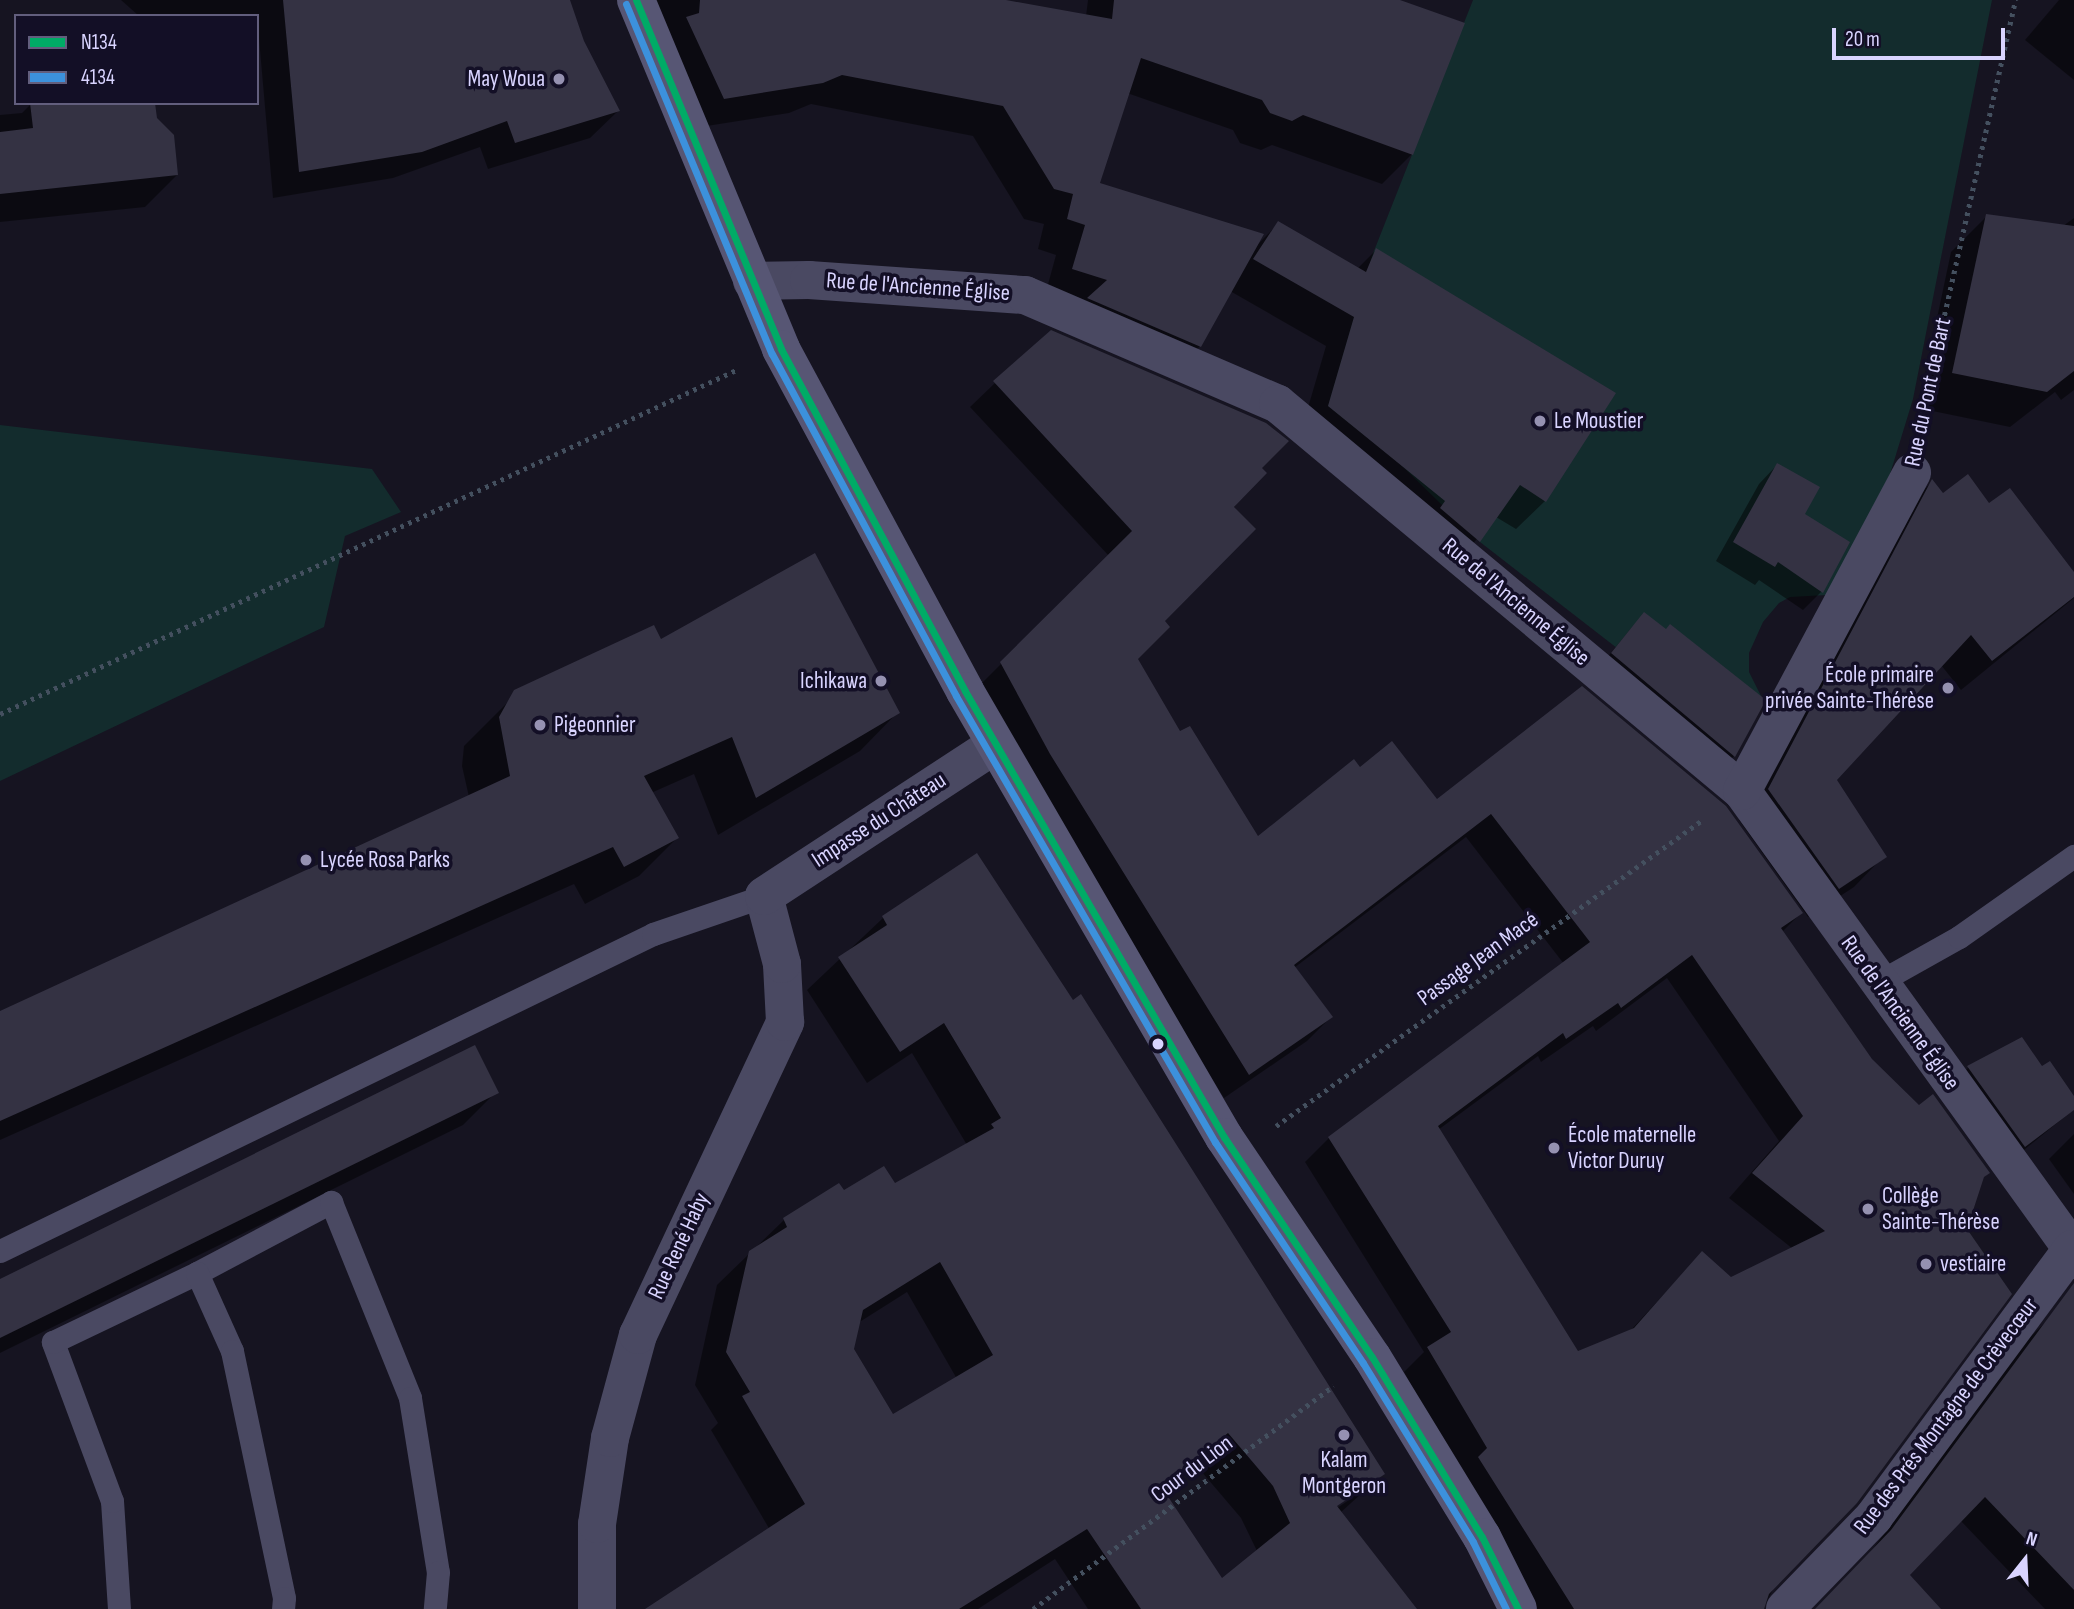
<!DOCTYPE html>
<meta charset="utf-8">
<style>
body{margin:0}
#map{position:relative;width:2074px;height:1609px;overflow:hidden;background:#161421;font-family:"Sofia Sans Condensed",sans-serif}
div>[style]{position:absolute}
.green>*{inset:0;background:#132c2d}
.shadow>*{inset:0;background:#0007}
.building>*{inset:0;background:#343243}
.path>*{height:4.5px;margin-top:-2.25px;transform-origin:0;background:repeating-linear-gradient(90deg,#44505f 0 3.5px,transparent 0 8.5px)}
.lane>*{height:23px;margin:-11.5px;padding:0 11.5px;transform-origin:11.5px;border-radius:11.5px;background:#4a4962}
.street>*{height:38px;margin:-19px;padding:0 19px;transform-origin:19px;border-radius:19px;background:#4a4962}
.secondary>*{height:38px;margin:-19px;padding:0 19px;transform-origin:19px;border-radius:19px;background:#575674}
.bus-1>*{height:7px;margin:-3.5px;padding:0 3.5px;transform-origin:3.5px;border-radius:3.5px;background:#00ab66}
.bus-2>*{height:7px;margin:-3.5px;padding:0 3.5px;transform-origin:3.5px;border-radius:3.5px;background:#3c91dc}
.dots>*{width:19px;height:19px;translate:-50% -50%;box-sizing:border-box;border:4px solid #130f26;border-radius:50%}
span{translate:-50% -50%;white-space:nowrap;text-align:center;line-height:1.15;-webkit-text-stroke:7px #130f26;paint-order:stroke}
.poi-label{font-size:23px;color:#d9d4ff}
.right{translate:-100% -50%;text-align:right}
.left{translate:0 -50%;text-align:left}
.street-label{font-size:23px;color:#d9d4ff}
.legend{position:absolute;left:14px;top:14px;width:245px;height:91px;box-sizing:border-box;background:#130f26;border:2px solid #625e7d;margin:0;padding:9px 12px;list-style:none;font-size:21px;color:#d9d4ff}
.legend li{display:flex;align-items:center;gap:14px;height:35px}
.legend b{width:35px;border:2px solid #625e7d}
.north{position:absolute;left:1990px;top:1525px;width:70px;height:70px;-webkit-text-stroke:5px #130f26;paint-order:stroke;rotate:18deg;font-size:19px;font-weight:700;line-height:28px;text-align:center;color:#d9d4ff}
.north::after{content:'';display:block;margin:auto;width:24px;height:32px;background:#d9d4ff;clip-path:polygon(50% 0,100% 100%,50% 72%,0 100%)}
.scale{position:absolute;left:1832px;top:28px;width:173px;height:32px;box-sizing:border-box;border:4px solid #d9d4ff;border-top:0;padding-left:9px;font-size:21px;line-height:24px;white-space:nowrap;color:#d9d4ff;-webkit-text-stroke:5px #130f26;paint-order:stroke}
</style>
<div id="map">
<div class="green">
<div style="clip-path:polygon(1473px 0,1992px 0,1913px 399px,1879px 510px,1827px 595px,1790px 597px,1779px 603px,1763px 622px,1749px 653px,1749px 672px,1761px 696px,1733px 738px,1480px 542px,1400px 464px,1328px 406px,1372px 256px)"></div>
<div style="clip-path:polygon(0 425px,372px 469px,401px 512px,345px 536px,324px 627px,0 781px)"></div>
</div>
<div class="shadow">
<div style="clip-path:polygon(121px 0,568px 0,582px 42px,618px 111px,590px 138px,488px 169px,480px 147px,393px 178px,273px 198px,257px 16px,139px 16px)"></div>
<div style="clip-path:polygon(640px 0,996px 0,1086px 16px,1088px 0,1397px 0,1412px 154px,1382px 184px,1272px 145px,1261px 150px,1240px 143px,1233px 130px,1127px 93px,1097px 184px,1258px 244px,1279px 223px,1357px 269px,1376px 250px,1545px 501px,1516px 529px,1496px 517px,1450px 570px,1300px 435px,1326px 346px,1230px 291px,1200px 346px,1170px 376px,1044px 299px,1056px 255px,1038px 249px,1044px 224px,1024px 219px,973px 136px,811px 104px,789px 113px,694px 128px)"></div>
<div style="clip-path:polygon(2059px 0,2074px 0,2074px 80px,2025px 40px)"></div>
<div style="clip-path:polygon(31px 104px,155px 119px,177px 175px,145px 207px,0 222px,0 115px,22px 113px)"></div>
<div style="clip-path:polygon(1987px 216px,2063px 226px,2074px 218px,2074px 390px,2061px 400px,2055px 392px,2010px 427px,1918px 408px,1951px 252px)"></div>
<div style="clip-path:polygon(evenodd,995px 383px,1259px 469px,1136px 659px,1180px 734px,1258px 838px,1360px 769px,1437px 801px,1582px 689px,1801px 913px,1782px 932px,1871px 1060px,1982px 1178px,1763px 1609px,1534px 1609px,1404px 1372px,1424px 1352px,1305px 1162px,1329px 1138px,1564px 964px,1466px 837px,1294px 968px,1331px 1017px,1307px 1041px,1224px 1098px,1026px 779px,977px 688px,1109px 556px,970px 407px,995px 383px,1667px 978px,1779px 1141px,1729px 1198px,1793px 1249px,1731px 1279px,1702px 1253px,1630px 1331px,1578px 1353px,1438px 1130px,1538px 1056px,1541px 1062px,1593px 1026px,1596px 1031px,1667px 978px)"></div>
<div style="clip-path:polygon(1777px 465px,1802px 515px,1822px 591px,1803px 610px,1759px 580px,1755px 585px,1716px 561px,1759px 484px)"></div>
<div style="clip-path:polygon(1932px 482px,1942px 496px,1989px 505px,2074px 575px,2074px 598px,1961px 690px,1941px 665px,1835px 780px,1884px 856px,1854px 887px,1808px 917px,1739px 820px,1902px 511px)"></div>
<div style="clip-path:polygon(1633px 626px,1734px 756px,1723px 767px,1601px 665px)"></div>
<div style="clip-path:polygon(661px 642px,898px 712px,860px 751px,718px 835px,694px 774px,651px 793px,677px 838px,639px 876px,585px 904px,574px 884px,0 1140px,0 1013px,469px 797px,462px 766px,464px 746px,524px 686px)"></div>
<div style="clip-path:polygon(evenodd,977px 855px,1383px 1474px,1340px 1513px,1414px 1609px,1088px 1609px,1055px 1559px,978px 1609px,649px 1609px,770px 1530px,711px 1430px,718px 1423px,695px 1385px,717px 1285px,784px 1220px,839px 1185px,843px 1193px,895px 1185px,967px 1145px,912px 1053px,867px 1083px,807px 990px,883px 918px,977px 855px,907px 1292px,957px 1379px,893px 1416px,852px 1350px,858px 1323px,907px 1292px,977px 855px,1195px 1464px,1241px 1518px,1257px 1551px,1221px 1580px,1161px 1490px,1195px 1464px,977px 855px,1349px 1496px,1349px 1500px,1331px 1512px,1329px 1509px,1349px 1496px)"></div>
<div style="clip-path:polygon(1968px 1068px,2041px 1068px,2074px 1100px,2074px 1109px,2002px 1168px,1946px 1090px)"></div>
<div style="clip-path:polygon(496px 1092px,463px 1125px,0 1353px,0 1281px)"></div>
<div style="clip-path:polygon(2074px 1134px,2074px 1194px,2049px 1159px)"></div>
<div style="clip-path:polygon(2052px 1316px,2074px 1334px,2074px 1609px,2045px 1609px,1960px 1520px,1908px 1575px,1939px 1609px,1817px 1609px,1867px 1557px,2027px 1340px)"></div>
</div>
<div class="building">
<div style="clip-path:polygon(283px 0,570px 0,584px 41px,620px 111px,515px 143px,507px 121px,422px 152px,299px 172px)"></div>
<div style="clip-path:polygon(700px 0,1006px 0,1112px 19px,1114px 0,1400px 0,1465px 23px,1413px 155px,1303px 115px,1292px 121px,1270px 113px,1262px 100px,1141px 58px,1100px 183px,1264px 234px,1201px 347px,1087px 298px,1107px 280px,1072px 269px,1085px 225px,1067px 219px,1073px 194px,1054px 189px,1003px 106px,842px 75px,823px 83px,724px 99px,686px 17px,699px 13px)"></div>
<div style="clip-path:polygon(30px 103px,155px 103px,157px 118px,174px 135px,178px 175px,0 194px,0 132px,33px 128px)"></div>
<div style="clip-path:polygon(1986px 214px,2074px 226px,2074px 371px,2047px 392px,1952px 373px)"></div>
<div style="clip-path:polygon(1278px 221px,1366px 272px,1376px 248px,1616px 393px,1546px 502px,1520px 485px,1480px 542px,1440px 508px,1445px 501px,1328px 406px,1354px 317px,1253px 259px)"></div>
<div style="clip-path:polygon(evenodd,1051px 330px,1266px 423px,1289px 441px,1262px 468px,1267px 473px,1234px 507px,1256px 529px,1165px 621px,1170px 627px,1138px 659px,1180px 731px,1190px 726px,1258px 836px,1354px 759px,1360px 767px,1392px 741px,1437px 799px,1582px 686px,1726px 806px,1803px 913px,1781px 928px,1872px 1059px,1919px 1105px,1933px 1094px,1990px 1173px,1984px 1177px,1967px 1229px,2012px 1294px,1857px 1503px,1769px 1594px,1764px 1609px,1574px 1609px,1478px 1457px,1487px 1448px,1427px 1347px,1451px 1332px,1328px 1137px,1590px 942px,1491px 814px,1294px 965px,1333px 1017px,1249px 1075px,1050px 754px,1000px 662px,1132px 531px,993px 381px,1051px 330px,1692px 955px,1803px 1116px,1752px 1173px,1825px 1231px,1731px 1277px,1702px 1251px,1634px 1328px,1578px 1351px,1438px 1126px,1563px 1033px,1566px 1039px,1618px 1003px,1621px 1008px,1692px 955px)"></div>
<div style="clip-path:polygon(1777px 463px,1820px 487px,1805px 514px,1850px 542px,1823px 593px,1778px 562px,1775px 567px,1733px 542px)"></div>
<div style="clip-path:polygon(1968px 474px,1989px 503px,2010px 488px,2074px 572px,2074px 597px,1992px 661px,1971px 635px,1837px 780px,1887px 857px,1839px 889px,1768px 789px,1932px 479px,1943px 493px)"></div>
<div style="clip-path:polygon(815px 553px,900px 713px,756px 798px,732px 737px,644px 776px,679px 838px,624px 867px,613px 847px,0 1121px,0 1011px,510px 776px,499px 717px,514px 690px,654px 625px,661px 639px)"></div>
<div style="clip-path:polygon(1644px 612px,1666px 629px,1670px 624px,1766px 700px,1735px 757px,1611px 653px)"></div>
<div style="clip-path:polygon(evenodd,977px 853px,1073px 1000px,1081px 994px,1385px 1474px,1337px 1506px,1417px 1609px,1141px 1609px,1087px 1529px,959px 1609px,645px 1609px,805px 1504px,742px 1396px,750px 1392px,726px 1352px,749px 1251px,787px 1227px,783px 1218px,839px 1183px,844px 1190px,884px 1166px,895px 1183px,994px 1128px,991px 1124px,1001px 1118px,944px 1023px,900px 1052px,838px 957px,887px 925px,882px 916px,977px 853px,940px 1262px,993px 1355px,893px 1414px,854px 1349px,863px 1310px,940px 1262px,977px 853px,1228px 1433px,1273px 1486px,1290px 1523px,1222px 1578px,1161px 1486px,1228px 1433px)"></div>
<div style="clip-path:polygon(2022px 1037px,2042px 1066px,2050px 1061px,2074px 1096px,2074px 1110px,2025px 1147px,1967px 1066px)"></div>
<div style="clip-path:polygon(475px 1045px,499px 1093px,0 1338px,0 1279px)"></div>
<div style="clip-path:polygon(2074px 1283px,2074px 1590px,1985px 1497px,1910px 1575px,1941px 1609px,1815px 1609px,1891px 1530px)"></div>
</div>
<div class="path">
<div style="left:1920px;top:423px;width:434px;rotate:-77.3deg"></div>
<div style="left:0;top:714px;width:812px;rotate:-25.05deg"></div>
<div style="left:1276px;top:1126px;width:523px;rotate:-35.67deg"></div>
<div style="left:1033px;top:1609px;width:374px;rotate:-36.6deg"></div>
</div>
<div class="lane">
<div style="left:1877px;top:983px;width:94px;rotate:-29.3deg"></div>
<div style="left:1959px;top:937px;width:141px;rotate:-35.2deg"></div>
<div style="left:0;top:1251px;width:726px;rotate:-25.89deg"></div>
<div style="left:653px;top:934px;width:117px;rotate:-18.9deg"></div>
<div style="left:197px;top:1273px;width:152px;rotate:-27.9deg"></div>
<div style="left:331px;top:1202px;width:211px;rotate:68deg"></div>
<div style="left:410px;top:1398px;width:176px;rotate:80.9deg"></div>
<div style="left:438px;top:1572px;width:37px;rotate:95deg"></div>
<div style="left:119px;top:1609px;width:108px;rotate:-93.7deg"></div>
<div style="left:112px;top:1501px;width:170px;rotate:-110.4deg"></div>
<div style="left:53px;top:1342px;width:160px;rotate:-25.6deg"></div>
<div style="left:197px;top:1273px;width:85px;rotate:65.8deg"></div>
<div style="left:232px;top:1351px;width:252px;rotate:78.1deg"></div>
<div style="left:284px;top:1598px;width:11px;rotate:95deg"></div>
</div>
<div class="street">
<div style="left:752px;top:281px;width:57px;rotate:-1deg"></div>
<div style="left:809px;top:280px;width:217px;rotate:4deg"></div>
<div style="left:1025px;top:295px;width:275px;rotate:23.3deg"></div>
<div style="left:1278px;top:404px;width:604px;rotate:39.83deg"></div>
<div style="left:1742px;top:791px;width:565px;rotate:54.23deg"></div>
<div style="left:2072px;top:1249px;width:333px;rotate:126.5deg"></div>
<div style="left:1874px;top:1517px;width:128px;rotate:134.1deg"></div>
<div style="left:1742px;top:791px;width:361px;rotate:-61.9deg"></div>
<div style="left:597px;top:1609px;width:85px;rotate:-90deg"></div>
<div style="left:597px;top:1524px;width:87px;rotate:-81.4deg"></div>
<div style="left:610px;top:1438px;width:107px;rotate:-74.8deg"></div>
<div style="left:638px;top:1335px;width:346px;rotate:-64.8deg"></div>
<div style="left:785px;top:1022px;width:58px;rotate:-93deg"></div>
<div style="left:782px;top:964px;width:70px;rotate:-104.8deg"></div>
<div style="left:764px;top:896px;width:276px;rotate:-33.2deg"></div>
</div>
<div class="secondary">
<div style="left:636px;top:0;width:378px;rotate:67.4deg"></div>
<div style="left:781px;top:349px;width:388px;rotate:61.7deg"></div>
<div style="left:965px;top:691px;width:516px;rotate:59.86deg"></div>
<div style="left:1224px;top:1137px;width:265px;rotate:56.1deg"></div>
<div style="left:1372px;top:1357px;width:211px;rotate:58.6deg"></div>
<div style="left:1482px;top:1537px;width:80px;rotate:63.4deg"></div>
</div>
<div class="bus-1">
<div style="left:636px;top:0;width:378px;rotate:67.4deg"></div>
<div style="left:781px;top:349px;width:388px;rotate:61.7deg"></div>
<div style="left:965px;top:691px;width:516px;rotate:59.86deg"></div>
<div style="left:1224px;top:1137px;width:265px;rotate:56.1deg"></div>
<div style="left:1372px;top:1357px;width:211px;rotate:58.6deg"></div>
<div style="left:1482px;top:1537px;width:80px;rotate:63.4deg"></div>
</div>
<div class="bus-2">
<div style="left:626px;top:4px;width:379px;rotate:67.4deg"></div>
<div style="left:772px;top:354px;width:388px;rotate:61.7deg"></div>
<div style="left:956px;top:696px;width:516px;rotate:59.86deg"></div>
<div style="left:1215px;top:1142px;width:266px;rotate:56.2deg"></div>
<div style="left:1363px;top:1363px;width:210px;rotate:58.4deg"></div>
<div style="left:1473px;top:1542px;width:75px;rotate:63.8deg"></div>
</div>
<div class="dots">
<div style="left:559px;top:79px;background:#9591b1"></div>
<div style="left:1540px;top:421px;background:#9591b1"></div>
<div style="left:881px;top:681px;background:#9591b1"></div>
<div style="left:1948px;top:688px;background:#9591b1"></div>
<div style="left:540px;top:725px;background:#9591b1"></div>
<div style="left:306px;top:860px;background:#9591b1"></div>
<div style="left:1158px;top:1044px;background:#d9d4ff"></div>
<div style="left:1554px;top:1148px;background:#9591b1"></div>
<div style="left:1868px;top:1209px;background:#9591b1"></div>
<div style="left:1926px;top:1264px;background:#9591b1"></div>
<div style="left:1344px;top:1435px;background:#9591b1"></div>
</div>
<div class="poi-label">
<span class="right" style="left:545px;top:79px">May Woua</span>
<span class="left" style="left:1554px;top:421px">Le Moustier</span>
<span class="right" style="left:1934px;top:688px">École primaire<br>privée Sainte-Thérèse</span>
<span class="right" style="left:867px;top:681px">Ichikawa</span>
<span class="left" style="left:554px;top:725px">Pigeonnier</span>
<span class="left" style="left:320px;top:860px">Lycée Rosa Parks</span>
<span class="left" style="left:1568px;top:1148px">École maternelle<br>Victor Duruy</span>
<span class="left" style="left:1882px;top:1209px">Collège<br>Sainte-Thérèse</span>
<span class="left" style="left:1940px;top:1264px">vestiaire</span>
<span style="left:1344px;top:1473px">Kalam<br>Montgeron</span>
</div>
<div class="street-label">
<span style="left:918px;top:287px;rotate:4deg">Rue de l'Ancienne Église</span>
<span style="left:1928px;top:392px;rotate:-78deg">Rue du Pont de Bart</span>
<span style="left:1516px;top:602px;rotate:40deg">Rue de l'Ancienne Église</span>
<span style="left:879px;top:820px;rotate:-33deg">Impasse du Château</span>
<span style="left:1478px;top:959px;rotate:-36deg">Passage Jean Macé</span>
<span style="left:1900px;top:1013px;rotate:54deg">Rue de l'Ancienne Église</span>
<span style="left:679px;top:1246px;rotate:-65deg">Rue René Haby</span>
<span style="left:1946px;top:1416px;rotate:-53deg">Rue des Prés Montagne de Crèvecœur</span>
<span style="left:1192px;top:1469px;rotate:-37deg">Cour du Lion</span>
</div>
<ul class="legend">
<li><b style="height:9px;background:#00ab66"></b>N134</li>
<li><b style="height:9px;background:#3c91dc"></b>4134</li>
</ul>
<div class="north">N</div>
<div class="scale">20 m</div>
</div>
